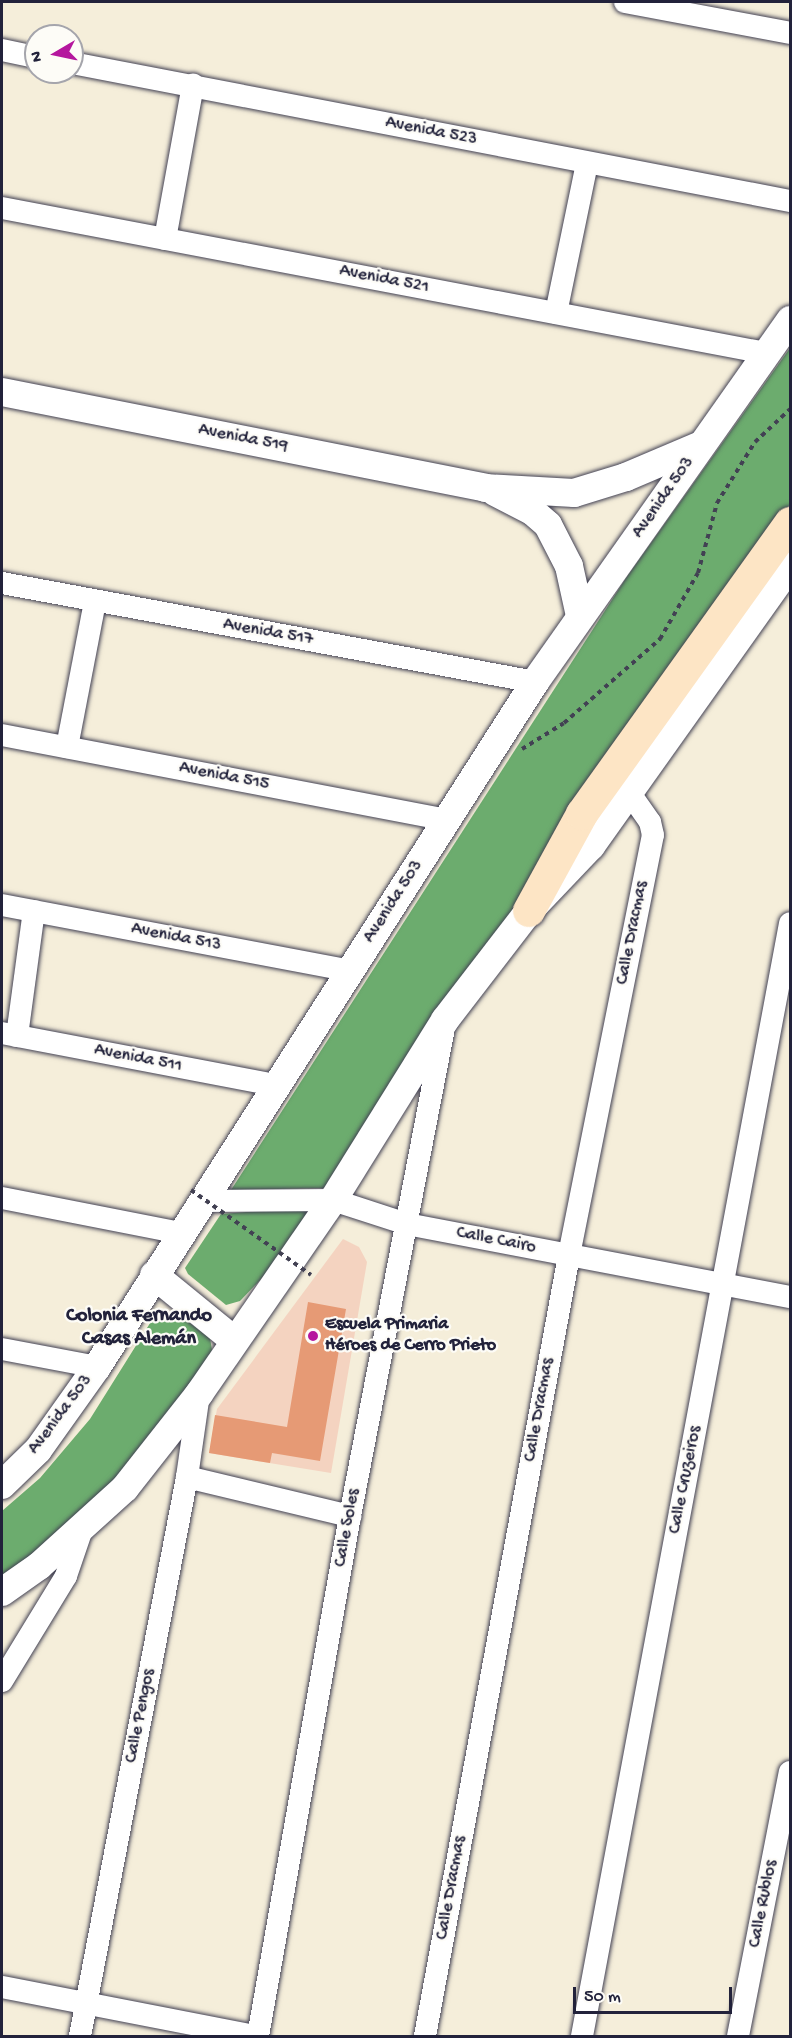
<!DOCTYPE html>
<meta charset="utf-8">
<style>
body{margin:0}
#map{position:relative;width:792px;height:2038px;overflow:hidden;background:#f5eeda;font-family:"Gochi Hand",sans-serif}
div>[style]{position:absolute}
.built>*{inset:0;background:#f4d3c0}
.forest>*{inset:0;background:#6cac6e}
.building>*{inset:0;background:#e69a75}
.path>*{height:4px;margin-top:-2px;transform-origin:0;background:repeating-linear-gradient(90deg,#424153 0 4.5px,transparent 0 9px)}
.roads{filter:drop-shadow(0 0 2px #424153) drop-shadow(0 0 2px #424153)}
.minor>*{height:22px;margin:-11px;padding:0 11px;transform-origin:11px;border-radius:11px;background:#fff}
.tertiary>*{height:28px;margin:-14px;padding:0 14px;transform-origin:14px;border-radius:14px;background:#fff}
.secondary>*{height:32px;margin:-16px;padding:0 16px;transform-origin:16px;border-radius:16px;background:#fde5c5}
.path-bridge>*{height:4px;margin-top:-2px;transform-origin:0;background:repeating-linear-gradient(90deg,#424153 0 4.5px,transparent 0 9px)}
.dots>*{width:16px;height:16px;translate:-50% -50%;box-sizing:border-box;border:3px solid #fdfcf7;border-radius:50%}
span{translate:-50% -50%;white-space:nowrap;text-align:center;line-height:1.15;-webkit-text-stroke:4.5px #fdfcf7;paint-order:stroke}
.street-label{font-size:18px;color:#22223b}
.poi-label{font-size:18px;color:#22223b;font-weight:700}
.left{translate:0 -50%;text-align:left}
.neighbourhood-label{font-size:20px;color:#22223b;font-weight:700}
.frame{position:absolute;inset:0;border:3px solid #22223b;pointer-events:none}
.north{position:absolute;left:24px;top:24px;width:60px;height:60px;box-sizing:border-box;background:#fdfcf7;border:2px solid #a5a5ac;border-radius:50%;rotate:261deg;font-size:16px;font-weight:700;line-height:24px;text-align:center;color:#22223b}
.north::after{content:'';display:block;margin:auto;width:21px;height:27px;background:#b5179e;clip-path:polygon(50% 0,100% 100%,50% 72%,0 100%)}
.scale{position:absolute;left:573px;top:1987px;width:159px;height:27px;box-sizing:border-box;border:3px solid #22223b;border-top:0;padding-left:8px;font-size:18px;line-height:21px;white-space:nowrap;color:#22223b;-webkit-text-stroke:4px #fdfcf7;paint-order:stroke}
</style>
<div id="map">
<div class="built">
<div style="clip-path:polygon(343px 1239px,359px 1247px,367px 1262px,331px 1473px,209px 1453px,217px 1409px)"></div>
</div>
<div class="forest">
<div style="clip-path:polygon(790px 348px,790px 504px,325px 1188px,231px 1190px,626px 578px)"></div>
<div style="clip-path:polygon(312px 1207px,263px 1277px,240px 1301px,226px 1305px,188px 1274px,185px 1268px,221px 1214px)"></div>
<div style="clip-path:polygon(175px 1312px,210px 1338px,212px 1350px,205px 1363px,134px 1459px,80px 1514px,2px 1579px,2px 1511px,40px 1478px,90px 1419px,152px 1320px,161px 1313px)"></div>
</div>
<div class="building">
<div style="clip-path:polygon(308px 1302px,346px 1309px,320px 1461px,272px 1453px,270px 1463px,209px 1453px,215px 1415px,287px 1427px)"></div>
</div>
<div class="path">
<div style="left:522px;top:749px;width:49px;rotate:-31.8deg"></div>
<div style="left:564px;top:723px;width:128px;rotate:-41.2deg"></div>
<div style="left:660px;top:639px;width:76px;rotate:-60.1deg"></div>
<div style="left:698px;top:573px;width:73px;rotate:-74.8deg"></div>
<div style="left:717px;top:503px;width:72px;rotate:-58.1deg"></div>
<div style="left:755px;top:442px;width:48px;rotate:-43.3deg"></div>
</div>
<div class="roads">
<div class="minor">
<div style="left:625px;top:2px;width:168px;rotate:10.6deg"></div>
<div style="left:2px;top:50px;width:35px;rotate:12deg"></div>
<div style="left:72px;top:63px;width:731px;rotate:10.88deg"></div>
<div style="left:2px;top:208px;width:778px;rotate:10.75deg"></div>
<div style="left:165px;top:239px;width:157px;rotate:-79.7deg"></div>
<div style="left:556px;top:313px;width:153px;rotate:-78.3deg"></div>
<div style="left:2px;top:583px;width:542px;rotate:10.52deg"></div>
<div style="left:2px;top:735px;width:453px;rotate:10.8deg"></div>
<div style="left:67px;top:747px;width:149px;rotate:-79.1deg"></div>
<div style="left:2px;top:905px;width:354px;rotate:10.7deg"></div>
<div style="left:2px;top:1033px;width:278px;rotate:10.8deg"></div>
<div style="left:17px;top:1036px;width:126px;rotate:-82.3deg"></div>
<div style="left:2px;top:1198px;width:182px;rotate:11.1deg"></div>
<div style="left:202px;top:1201px;width:131px;rotate:-0.4deg"></div>
<div style="left:333px;top:1200px;width:78px;rotate:18deg"></div>
<div style="left:407px;top:1224px;width:390px;rotate:10.8deg"></div>
<div style="left:2px;top:1349px;width:97px;rotate:10.7deg"></div>
<div style="left:187px;top:1477px;width:168px;rotate:13.5deg"></div>
<div style="left:2px;top:1681px;width:123px;rotate:-58.6deg"></div>
<div style="left:66px;top:1576px;width:50px;rotate:-71.2deg"></div>
<div style="left:2px;top:1987px;width:257px;rotate:11deg"></div>
<div style="left:80px;top:2036px;width:569px;rotate:-79.16deg"></div>
<div style="left:187px;top:1477px;width:84px;rotate:-81.8deg"></div>
<div style="left:258px;top:2036px;width:528px;rotate:-79.97deg"></div>
<div style="left:350px;top:1516px;width:496px;rotate:-79.1deg"></div>
<div style="left:425px;top:2036px;width:794px;rotate:-79.55deg"></div>
<div style="left:569px;top:1255px;width:428px;rotate:-78.7deg"></div>
<div style="left:653px;top:835px;width:13px;rotate:-103deg"></div>
<div style="left:650px;top:822px;width:37px;rotate:-125deg"></div>
<div style="left:582px;top:2036px;width:1132px;rotate:-79.41deg"></div>
<div style="left:738px;top:2036px;width:269px;rotate:-78.9deg"></div>
</div>
<div class="tertiary">
<div style="left:2px;top:392px;width:492px;rotate:11.2deg"></div>
<div style="left:485px;top:488px;width:89px;rotate:3.2deg"></div>
<div style="left:574px;top:493px;width:54px;rotate:-17.1deg"></div>
<div style="left:626px;top:477px;width:82px;rotate:-23.1deg"></div>
<div style="left:495px;top:492px;width:42px;rotate:27.2deg"></div>
<div style="left:532px;top:511px;width:21px;rotate:41deg"></div>
<div style="left:548px;top:525px;width:46px;rotate:62.9deg"></div>
<div style="left:569px;top:566px;width:51px;rotate:77.6deg"></div>
<div style="left:154px;top:1275px;width:104px;rotate:39.2deg"></div>
<div style="left:2px;top:1485px;width:50px;rotate:-44.2deg"></div>
<div style="left:38px;top:1450px;width:102px;rotate:-54.6deg"></div>
<div style="left:97px;top:1367px;width:813px;rotate:-57.4deg"></div>
<div style="left:535px;top:682px;width:443px;rotate:-54.8deg"></div>
<div style="left:2px;top:1592px;width:45px;rotate:-35.1deg"></div>
<div style="left:39px;top:1566px;width:116px;rotate:-42.2deg"></div>
<div style="left:125px;top:1488px;width:120px;rotate:-51.8deg"></div>
<div style="left:199px;top:1394px;width:236px;rotate:-55.4deg"></div>
<div style="left:333px;top:1200px;width:212px;rotate:-58.1deg"></div>
<div style="left:445px;top:1020px;width:138px;rotate:-52.4deg"></div>
<div style="left:529px;top:911px;width:90px;rotate:-46.4deg"></div>
<div style="left:591px;top:846px;width:344px;rotate:-54.6deg"></div>
</div>
<div class="secondary">
<div style="left:529px;top:911px;width:111px;rotate:-61.3deg"></div>
<div style="left:582px;top:814px;width:358px;rotate:-54.4deg"></div>
</div>
</div>
<div class="path-bridge">
<div style="left:191px;top:1190px;width:147px;rotate:35.3deg"></div>
</div>
<div class="dots">
<div style="left:313px;top:1336px;background:#b5179e"></div>
</div>
<div class="street-label">
<span style="left:431px;top:132px;rotate:11deg">Avenida 523</span>
<span style="left:384px;top:280px;rotate:11deg">Avenida 521</span>
<span style="left:243px;top:439px;rotate:11deg">Avenida 519</span>
<span style="left:664px;top:498px;rotate:-55deg">Avenida 503</span>
<span style="left:268px;top:633px;rotate:10deg">Avenida 517</span>
<span style="left:224px;top:777px;rotate:11deg">Avenida 515</span>
<span style="left:394px;top:902px;rotate:-57deg">Avenida 503</span>
<span style="left:633px;top:933px;rotate:-79deg">Calle Dracmas</span>
<span style="left:176px;top:938px;rotate:11deg">Avenida 513</span>
<span style="left:138px;top:1059px;rotate:11deg">Avenida 511</span>
<span style="left:496px;top:1241px;rotate:11deg">Calle Cairo</span>
<span style="left:540px;top:1410px;rotate:-80deg">Calle Dracmas</span>
<span style="left:61px;top:1415px;rotate:-53deg">Avenida 503</span>
<span style="left:686px;top:1480px;rotate:-79deg">Calle Cruzeiros</span>
<span style="left:348px;top:1528px;rotate:-80deg">Calle Soles</span>
<span style="left:141px;top:1716px;rotate:-79deg">Calle Pengos</span>
<span style="left:452px;top:1888px;rotate:-80deg">Calle Dracmas</span>
<span style="left:764px;top:1904px;rotate:-79deg">Calle Rublos</span>
</div>
<div class="poi-label">
<span class="left" style="left:325px;top:1336px">Escuela Primaria<br>Héroes de Cerro Prieto</span>
</div>
<div class="neighbourhood-label">
<span style="left:139px;top:1328px">Colonia Fernando<br>Casas Alemán</span>
</div>
<div class="frame"></div>
<div class="north">N</div>
<div class="scale">50 m</div>
</div>
